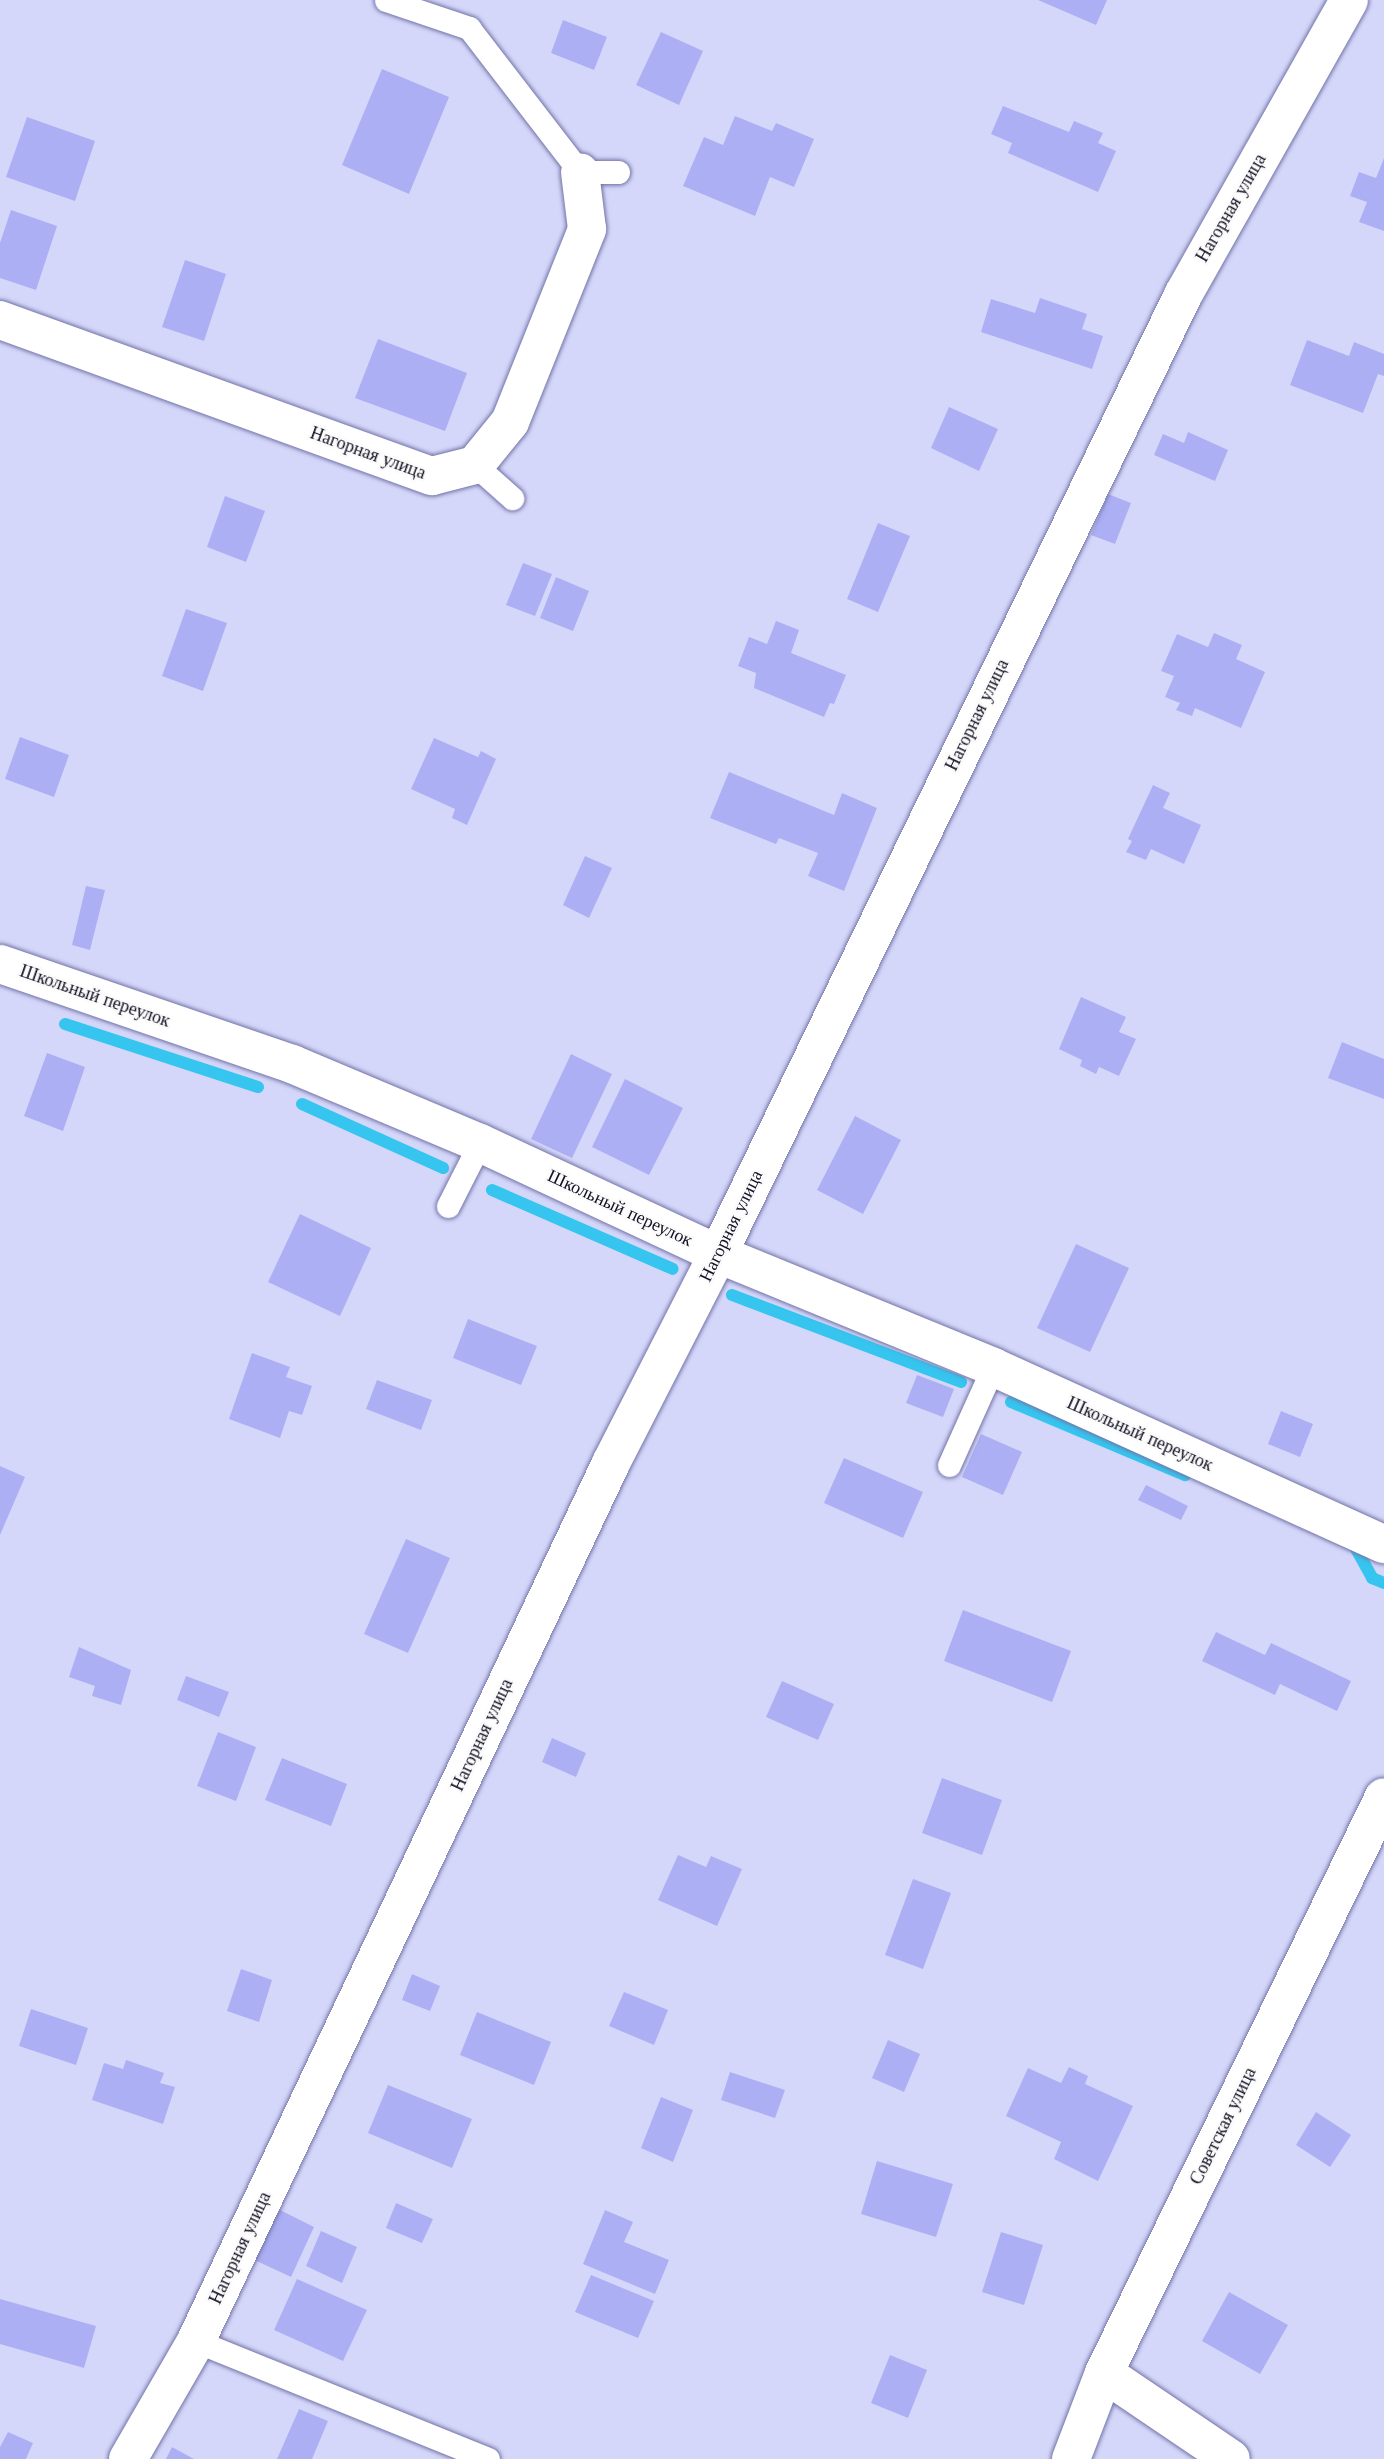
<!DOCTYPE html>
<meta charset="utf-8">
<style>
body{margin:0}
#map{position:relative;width:1384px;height:2459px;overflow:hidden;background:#d5d7fa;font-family:"Libre Baskerville",serif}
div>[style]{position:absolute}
.stream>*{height:12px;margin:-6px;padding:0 6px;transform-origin:6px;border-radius:6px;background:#35c5ef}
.building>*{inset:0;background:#adaff4}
.roads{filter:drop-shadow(0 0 2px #7273a7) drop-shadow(0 0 2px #7273a7)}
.service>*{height:23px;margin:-11.5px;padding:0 11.5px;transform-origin:11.5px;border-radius:11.5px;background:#fff}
.minor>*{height:38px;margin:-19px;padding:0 19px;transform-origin:19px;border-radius:19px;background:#fff}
span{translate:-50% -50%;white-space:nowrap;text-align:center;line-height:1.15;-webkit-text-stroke:5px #fbfbfb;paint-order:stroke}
.street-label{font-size:18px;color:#101023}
</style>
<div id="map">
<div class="stream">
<div style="left:65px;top:1024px;width:203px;rotate:18.1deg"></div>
<div style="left:302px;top:1104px;width:155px;rotate:24.4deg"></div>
<div style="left:492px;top:1190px;width:197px;rotate:23.6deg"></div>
<div style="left:732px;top:1295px;width:245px;rotate:20.8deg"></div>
<div style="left:1011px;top:1402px;width:189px;rotate:22.8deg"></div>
<div style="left:1348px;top:1543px;width:6px;rotate:18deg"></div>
<div style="left:1354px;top:1545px;width:38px;rotate:61deg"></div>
<div style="left:1372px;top:1578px;width:13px;rotate:23deg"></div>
</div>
<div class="building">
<div style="clip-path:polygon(1038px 0,1107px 0,1096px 25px)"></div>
<div style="clip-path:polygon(563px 20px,607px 37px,594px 70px,551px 53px)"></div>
<div style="clip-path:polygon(661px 32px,703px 51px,679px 105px,636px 85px)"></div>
<div style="clip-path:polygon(382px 69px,449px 97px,409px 194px,342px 165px)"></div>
<div style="clip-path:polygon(1003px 106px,1069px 132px,1074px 121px,1103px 133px,1098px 143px,1116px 151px,1098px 192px,1008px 153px,1012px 143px,991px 134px)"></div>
<div style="clip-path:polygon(735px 116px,772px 131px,776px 123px,814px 139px,794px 187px,770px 177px,755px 216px,683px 186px,704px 137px,723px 145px)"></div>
<div style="clip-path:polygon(27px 117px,95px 141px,75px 201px,6px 177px)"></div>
<div style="clip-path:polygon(1384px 158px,1384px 231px,1359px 222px,1367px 202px,1350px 196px,1359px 172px,1376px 178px)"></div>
<div style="clip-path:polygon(11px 210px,57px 226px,36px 290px,0 278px,0 243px)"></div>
<div style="clip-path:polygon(185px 260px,226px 274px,204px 341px,162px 327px)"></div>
<div style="clip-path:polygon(1040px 298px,1087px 314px,1082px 329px,1103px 336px,1092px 369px,981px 332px,991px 299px,1035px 313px)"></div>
<div style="clip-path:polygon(378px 339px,467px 373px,445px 431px,355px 398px)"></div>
<div style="clip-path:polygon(1307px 340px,1349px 356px,1354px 342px,1384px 354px,1384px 376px,1378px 374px,1363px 413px,1290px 385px)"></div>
<div style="clip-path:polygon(949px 407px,998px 429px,979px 471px,931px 448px)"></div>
<div style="clip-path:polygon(1188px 432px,1228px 450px,1215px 481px,1154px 455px,1163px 434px,1184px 443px)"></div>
<div style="clip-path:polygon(1108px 494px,1131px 503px,1115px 544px,1091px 535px)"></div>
<div style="clip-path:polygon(225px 496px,265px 511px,246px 562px,207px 547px)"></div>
<div style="clip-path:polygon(878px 523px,910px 536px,878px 612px,847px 599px)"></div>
<div style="clip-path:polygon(523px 563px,552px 574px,535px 616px,506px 605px)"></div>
<div style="clip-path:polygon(556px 577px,589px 591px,573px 631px,540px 618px)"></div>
<div style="clip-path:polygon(186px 609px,227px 623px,203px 691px,162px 676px)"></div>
<div style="clip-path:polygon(776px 621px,799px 630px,791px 653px,846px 675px,834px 704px,830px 703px,824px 717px,754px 688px,756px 673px,738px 666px,749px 637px,767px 644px)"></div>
<div style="clip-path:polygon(1214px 633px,1242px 645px,1236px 659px,1265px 672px,1241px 728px,1195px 708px,1192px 716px,1176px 710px,1180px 703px,1165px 697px,1174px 676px,1161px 671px,1177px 634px,1208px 647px)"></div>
<div style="clip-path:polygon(20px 737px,69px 755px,54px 797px,5px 779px)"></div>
<div style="clip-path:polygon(434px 738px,478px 757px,481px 751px,496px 759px,467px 825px,452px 818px,455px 809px,411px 789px)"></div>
<div style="clip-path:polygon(729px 772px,834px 815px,842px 793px,877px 808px,844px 891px,808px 876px,818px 853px,779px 838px,776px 844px,710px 818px)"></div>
<div style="clip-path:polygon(1153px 785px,1170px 793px,1163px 808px,1201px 825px,1184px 864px,1151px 849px,1146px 860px,1126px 852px,1132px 841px,1128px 839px)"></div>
<div style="clip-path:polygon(585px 856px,612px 868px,589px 918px,563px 905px)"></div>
<div style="clip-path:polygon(86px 886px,105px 890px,90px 950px,72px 945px)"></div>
<div style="clip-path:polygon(1081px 997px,1126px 1017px,1119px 1032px,1136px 1039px,1119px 1076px,1099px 1067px,1096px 1074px,1080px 1066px,1082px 1060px,1059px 1049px)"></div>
<div style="clip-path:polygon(1342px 1042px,1384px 1059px,1384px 1099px,1328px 1078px)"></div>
<div style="clip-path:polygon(47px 1053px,85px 1067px,63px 1131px,24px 1116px)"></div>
<div style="clip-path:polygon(571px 1054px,612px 1074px,572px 1158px,531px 1139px)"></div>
<div style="clip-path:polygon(625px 1079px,683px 1108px,649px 1175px,592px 1147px)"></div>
<div style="clip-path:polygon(855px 1116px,901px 1140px,863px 1214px,817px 1190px)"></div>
<div style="clip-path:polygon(300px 1214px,371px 1248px,340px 1316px,268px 1282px)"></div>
<div style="clip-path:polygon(1076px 1244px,1129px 1268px,1090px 1352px,1037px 1328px)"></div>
<div style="clip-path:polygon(468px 1319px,537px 1346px,521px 1385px,453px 1358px)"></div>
<div style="clip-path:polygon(252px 1353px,290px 1367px,286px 1377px,312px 1386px,302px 1415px,289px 1411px,280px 1438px,229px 1419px)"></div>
<div style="clip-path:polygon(917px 1375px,954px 1389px,943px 1417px,906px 1403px)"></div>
<div style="clip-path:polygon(377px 1380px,432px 1400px,421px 1430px,366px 1409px)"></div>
<div style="clip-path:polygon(1281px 1411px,1313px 1424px,1300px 1457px,1268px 1444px)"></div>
<div style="clip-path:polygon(981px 1434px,1022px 1452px,1003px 1495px,962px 1477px)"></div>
<div style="clip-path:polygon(844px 1458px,923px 1492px,903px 1538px,824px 1503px)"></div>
<div style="clip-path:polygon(0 1466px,25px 1477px,0 1535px)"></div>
<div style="clip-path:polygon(1146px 1485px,1188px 1506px,1181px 1520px,1138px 1500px)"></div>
<div style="clip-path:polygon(406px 1539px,450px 1558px,408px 1653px,364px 1634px)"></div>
<div style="clip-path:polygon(963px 1610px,1071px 1651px,1052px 1702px,944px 1661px)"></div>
<div style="clip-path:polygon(1216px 1632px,1265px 1655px,1271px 1643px,1351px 1681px,1337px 1711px,1280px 1684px,1275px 1695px,1202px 1661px)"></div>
<div style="clip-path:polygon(79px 1647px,131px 1670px,121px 1705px,92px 1696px,95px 1686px,69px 1677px)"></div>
<div style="clip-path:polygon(186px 1676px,229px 1692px,219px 1717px,177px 1700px)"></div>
<div style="clip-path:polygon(782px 1681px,834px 1704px,818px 1740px,766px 1717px)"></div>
<div style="clip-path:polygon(218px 1732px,256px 1747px,236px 1801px,197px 1786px)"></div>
<div style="clip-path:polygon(552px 1738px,586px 1753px,576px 1777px,542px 1762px)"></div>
<div style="clip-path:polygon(282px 1758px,347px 1784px,331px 1826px,265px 1800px)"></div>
<div style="clip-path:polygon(942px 1778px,1002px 1800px,982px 1855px,922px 1833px)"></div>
<div style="clip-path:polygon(678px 1855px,706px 1867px,711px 1856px,742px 1869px,717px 1926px,658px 1900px)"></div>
<div style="clip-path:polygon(913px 1879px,951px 1893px,923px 1969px,885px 1955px)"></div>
<div style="clip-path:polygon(241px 1969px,272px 1980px,259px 2022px,227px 2011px)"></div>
<div style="clip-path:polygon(412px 1974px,440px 1986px,430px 2011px,402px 2000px)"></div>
<div style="clip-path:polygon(624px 1992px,668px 2010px,654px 2045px,609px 2026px)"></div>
<div style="clip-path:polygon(31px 2009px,88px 2028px,76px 2065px,19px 2046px)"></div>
<div style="clip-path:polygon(477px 2012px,551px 2042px,534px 2085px,460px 2055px)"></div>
<div style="clip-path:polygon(888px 2040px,920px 2054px,904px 2092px,872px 2078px)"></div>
<div style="clip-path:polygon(126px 2060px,164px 2073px,160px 2083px,175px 2087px,163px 2124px,92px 2100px,104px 2063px,123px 2069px)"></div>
<div style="clip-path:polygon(1069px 2067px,1088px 2076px,1085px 2084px,1133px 2106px,1098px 2181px,1054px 2159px,1061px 2142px,1006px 2116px,1028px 2068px,1061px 2083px)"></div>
<div style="clip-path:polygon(730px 2072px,785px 2090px,775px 2118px,721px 2100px)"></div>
<div style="clip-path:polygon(388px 2085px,472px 2119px,452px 2168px,368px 2133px)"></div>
<div style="clip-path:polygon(661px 2097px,693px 2110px,673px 2162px,641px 2148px)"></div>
<div style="clip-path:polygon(1316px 2112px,1351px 2135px,1330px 2167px,1296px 2145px)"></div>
<div style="clip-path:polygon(877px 2161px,953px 2184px,936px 2237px,861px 2214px)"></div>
<div style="clip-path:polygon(396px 2203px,433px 2219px,422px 2243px,386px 2228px)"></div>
<div style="clip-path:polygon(272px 2206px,314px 2227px,291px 2277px,248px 2257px)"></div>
<div style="clip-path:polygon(605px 2210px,633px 2222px,624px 2242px,669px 2260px,655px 2294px,583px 2264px)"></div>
<div style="clip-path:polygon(321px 2231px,357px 2247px,342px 2283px,306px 2266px)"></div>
<div style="clip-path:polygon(1001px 2232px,1043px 2245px,1024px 2305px,982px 2292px)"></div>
<div style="clip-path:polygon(591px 2275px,654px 2301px,638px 2338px,575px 2312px)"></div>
<div style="clip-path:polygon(297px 2279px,367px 2310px,343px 2361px,274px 2330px)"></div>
<div style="clip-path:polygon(1229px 2292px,1288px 2325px,1260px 2374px,1202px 2341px)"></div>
<div style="clip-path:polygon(0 2299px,96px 2326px,84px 2368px,0 2344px)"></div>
<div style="clip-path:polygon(890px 2355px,927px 2370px,908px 2418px,871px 2403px)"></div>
<div style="clip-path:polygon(299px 2409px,328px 2421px,312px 2459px,277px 2459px)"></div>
<div style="clip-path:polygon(8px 2432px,33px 2443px,26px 2459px,0 2459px,0 2447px)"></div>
<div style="clip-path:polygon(172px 2447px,194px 2459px,166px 2459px)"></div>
</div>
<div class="roads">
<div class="service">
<div style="left:386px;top:0;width:88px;rotate:18.6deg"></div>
<div style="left:469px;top:28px;width:182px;rotate:52.4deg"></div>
<div style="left:580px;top:172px;width:38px"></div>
<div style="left:475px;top:465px;width:50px;rotate:41.7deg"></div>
<div style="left:448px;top:1206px;width:71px;rotate:-63.1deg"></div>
<div style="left:949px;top:1465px;width:107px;rotate:-65.8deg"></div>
<div style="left:196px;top:2341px;width:315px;rotate:22deg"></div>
</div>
<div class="minor">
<div style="left:0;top:320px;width:459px;rotate:19.9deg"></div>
<div style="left:432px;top:476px;width:44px;rotate:-14.3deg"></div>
<div style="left:475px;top:465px;width:55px;rotate:-50.9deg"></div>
<div style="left:510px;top:422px;width:208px;rotate:-68.2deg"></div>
<div style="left:587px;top:229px;width:57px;rotate:-97deg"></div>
<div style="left:0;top:964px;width:309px;rotate:18.9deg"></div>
<div style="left:292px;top:1064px;width:204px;rotate:22.8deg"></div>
<div style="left:480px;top:1143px;width:263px;rotate:25deg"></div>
<div style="left:718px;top:1254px;width:297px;rotate:22.3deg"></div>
<div style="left:993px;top:1367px;width:429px;rotate:24.4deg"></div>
<div style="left:1104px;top:2373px;width:153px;rotate:34.1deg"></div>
<div style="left:128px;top:2459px;width:136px;rotate:-60deg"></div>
<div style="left:196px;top:2341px;width:971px;rotate:-64.7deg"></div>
<div style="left:611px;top:1463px;width:235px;rotate:-62.9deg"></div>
<div style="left:718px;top:1254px;width:1066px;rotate:-64.13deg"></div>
<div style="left:1183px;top:295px;width:338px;rotate:-60.6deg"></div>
<div style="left:1071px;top:2459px;width:92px;rotate:-69deg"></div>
<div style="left:1104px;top:2373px;width:640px;rotate:-64.08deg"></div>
</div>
</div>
<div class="street-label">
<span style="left:1231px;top:208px;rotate:-60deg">Нагорная улица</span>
<span style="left:368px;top:453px;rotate:20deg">Нагорная улица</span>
<span style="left:977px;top:715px;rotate:-64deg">Нагорная улица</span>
<span style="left:95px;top:996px;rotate:19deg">Школьный переулок</span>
<span style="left:620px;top:1208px;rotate:25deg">Школьный переулок</span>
<span style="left:731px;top:1226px;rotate:-64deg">Нагорная улица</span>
<span style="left:1140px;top:1434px;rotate:24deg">Школьный переулок</span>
<span style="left:482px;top:1735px;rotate:-65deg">Нагорная улица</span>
<span style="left:1223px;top:2126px;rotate:-64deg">Советская улица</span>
<span style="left:240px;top:2248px;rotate:-65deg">Нагорная улица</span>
</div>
</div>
